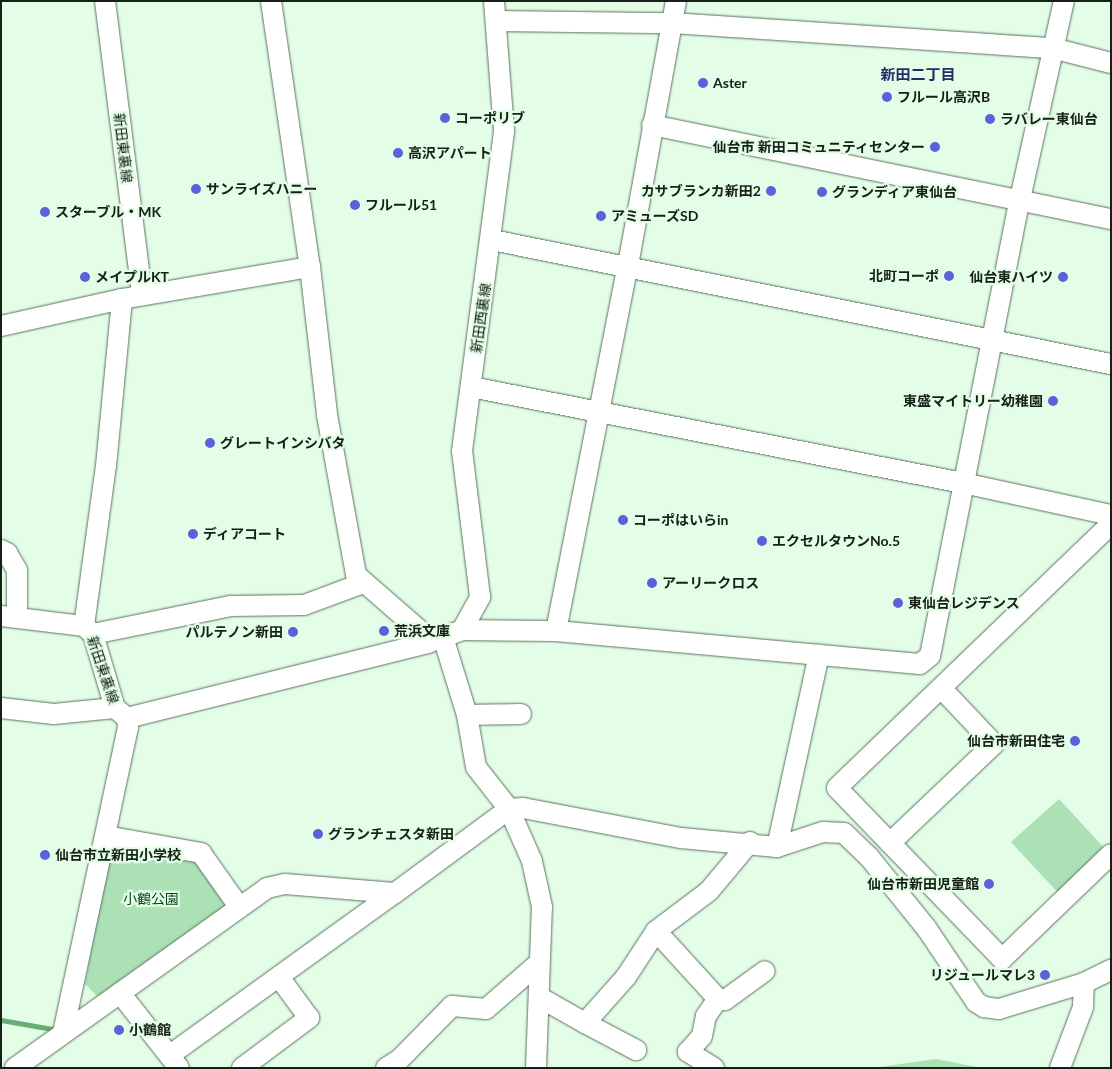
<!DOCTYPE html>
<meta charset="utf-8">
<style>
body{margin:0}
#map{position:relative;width:1112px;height:1069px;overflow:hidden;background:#e3fde7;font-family:Lato,"Noto Sans JP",sans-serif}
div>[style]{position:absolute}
.green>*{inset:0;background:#abe1b5}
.stream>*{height:5px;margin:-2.5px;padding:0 2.5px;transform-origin:2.5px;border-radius:2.5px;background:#64af75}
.roads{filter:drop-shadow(0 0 1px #5a715e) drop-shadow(0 0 1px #5a715e)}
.minor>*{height:20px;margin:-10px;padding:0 10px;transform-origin:10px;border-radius:10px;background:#fff}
.dots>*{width:14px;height:14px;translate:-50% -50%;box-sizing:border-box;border:2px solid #e3fde7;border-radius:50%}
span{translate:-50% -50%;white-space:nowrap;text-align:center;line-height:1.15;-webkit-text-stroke:4.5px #e3fde7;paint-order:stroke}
.poi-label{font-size:14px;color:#172018;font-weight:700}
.left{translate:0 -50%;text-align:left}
.right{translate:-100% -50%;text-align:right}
.street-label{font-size:14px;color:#172018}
.park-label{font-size:14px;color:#0b441f}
.neighbourhood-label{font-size:15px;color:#272b65;font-weight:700}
.frame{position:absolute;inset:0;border:2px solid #172018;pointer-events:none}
</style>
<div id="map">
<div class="green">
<div style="clip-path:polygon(1059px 799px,1108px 852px,1061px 896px,1011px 842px)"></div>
<div style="clip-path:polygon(111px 844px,200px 857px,231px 902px,98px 997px,85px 984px)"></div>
<div style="clip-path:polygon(936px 1059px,982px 1068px,880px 1068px,880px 1067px)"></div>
</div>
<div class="stream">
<div style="left:1px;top:1020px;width:52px;rotate:10deg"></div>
</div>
<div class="roads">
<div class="minor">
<div style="left:105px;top:1px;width:296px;rotate:82.8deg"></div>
<div style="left:271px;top:1px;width:269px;rotate:81.7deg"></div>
<div style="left:310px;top:267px;width:149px;rotate:83.4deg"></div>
<div style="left:327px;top:415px;width:163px;rotate:79.7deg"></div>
<div style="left:356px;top:575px;width:82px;rotate:41.1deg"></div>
<div style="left:418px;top:629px;width:17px;rotate:57deg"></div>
<div style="left:496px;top:21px;width:176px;rotate:0.7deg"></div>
<div style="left:672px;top:23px;width:381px;rotate:3.8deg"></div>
<div style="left:1052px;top:48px;width:61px;rotate:14.3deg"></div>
<div style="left:652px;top:125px;width:469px;rotate:11.6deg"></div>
<div style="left:492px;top:240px;width:631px;rotate:11.33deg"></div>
<div style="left:1px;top:326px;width:124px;rotate:-12.6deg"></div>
<div style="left:122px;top:299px;width:191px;rotate:-9.7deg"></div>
<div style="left:471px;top:387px;width:501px;rotate:11.04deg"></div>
<div style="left:963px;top:483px;width:151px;rotate:12.2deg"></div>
<div style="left:1111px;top:524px;width:380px;rotate:136.1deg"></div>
<div style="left:837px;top:788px;width:238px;rotate:46deg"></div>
<div style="left:1002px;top:959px;width:151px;rotate:-43.9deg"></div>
<div style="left:1px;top:550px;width:7px;rotate:27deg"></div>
<div style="left:7px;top:553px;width:20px;rotate:60deg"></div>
<div style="left:17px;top:570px;width:48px;rotate:90deg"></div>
<div style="left:1px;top:616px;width:84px;rotate:6.9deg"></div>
<div style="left:462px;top:630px;width:38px;rotate:-61deg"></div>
<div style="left:480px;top:597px;width:147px;rotate:-97deg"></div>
<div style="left:462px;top:451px;width:323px;rotate:-82.5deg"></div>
<div style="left:504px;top:131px;width:130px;rotate:-94.4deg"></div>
<div style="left:556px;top:631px;width:373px;rotate:-78.9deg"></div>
<div style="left:628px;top:265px;width:268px;rotate:-79.7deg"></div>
<div style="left:93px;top:634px;width:141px;rotate:-11.5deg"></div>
<div style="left:231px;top:606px;width:73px;rotate:-0.8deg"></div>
<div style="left:304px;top:605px;width:63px;rotate:-20.4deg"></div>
<div style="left:1px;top:708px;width:53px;rotate:6.5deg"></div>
<div style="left:54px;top:714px;width:61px;rotate:-5.6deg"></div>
<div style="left:467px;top:715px;width:54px;rotate:-1.1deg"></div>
<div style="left:127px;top:718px;width:309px;rotate:-14deg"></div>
<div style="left:427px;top:643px;width:37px;rotate:-20deg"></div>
<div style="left:462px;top:630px;width:94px;rotate:0.6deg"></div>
<div style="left:556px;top:631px;width:365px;rotate:5.2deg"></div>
<div style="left:920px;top:664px;width:13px;rotate:-39deg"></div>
<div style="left:930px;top:656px;width:466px;rotate:-78.9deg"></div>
<div style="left:1020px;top:199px;width:203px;rotate:-77.5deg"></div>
<div style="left:106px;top:836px;width:97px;rotate:10.1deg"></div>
<div style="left:201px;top:853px;width:67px;rotate:54.7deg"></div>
<div style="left:890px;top:843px;width:144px;rotate:-43.6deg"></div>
<div style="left:994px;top:744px;width:77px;rotate:-133.4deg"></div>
<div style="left:777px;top:847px;width:197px;rotate:-77.7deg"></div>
<div style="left:656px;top:931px;width:92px;rotate:47.6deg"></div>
<div style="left:718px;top:999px;width:7px;rotate:8deg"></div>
<div style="left:725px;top:1000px;width:49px;rotate:-35.9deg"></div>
<div style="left:120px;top:993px;width:95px;rotate:51.8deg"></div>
<div style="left:539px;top:997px;width:53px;rotate:29.5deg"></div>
<div style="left:585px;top:1023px;width:62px;rotate:-48.3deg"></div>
<div style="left:626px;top:977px;width:55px;rotate:-56.9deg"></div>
<div style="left:656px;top:931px;width:66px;rotate:-37deg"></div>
<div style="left:709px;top:891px;width:64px;rotate:-50.1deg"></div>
<div style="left:585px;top:1023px;width:58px;rotate:27.9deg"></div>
<div style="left:63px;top:1033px;width:312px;rotate:-78deg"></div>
<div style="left:128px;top:728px;width:10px;rotate:-96deg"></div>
<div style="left:127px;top:718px;width:16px;rotate:-140deg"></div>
<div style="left:115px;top:708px;width:77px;rotate:-106.6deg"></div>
<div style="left:93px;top:634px;width:12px;rotate:-138deg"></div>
<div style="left:84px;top:626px;width:162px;rotate:-82.2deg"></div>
<div style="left:106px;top:466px;width:168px;rotate:-84.5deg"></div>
<div style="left:170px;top:1055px;width:277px;rotate:-35.8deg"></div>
<div style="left:15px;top:1068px;width:310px;rotate:-35.5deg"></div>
<div style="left:267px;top:888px;width:18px;rotate:-13deg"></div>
<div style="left:285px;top:884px;width:110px;rotate:4.7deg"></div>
<div style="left:395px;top:893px;width:142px;rotate:-36.4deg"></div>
<div style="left:509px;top:809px;width:53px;rotate:-128.2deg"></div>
<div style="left:476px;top:767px;width:53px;rotate:-99.8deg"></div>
<div style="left:467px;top:715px;width:82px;rotate:-107.1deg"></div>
<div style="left:242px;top:1068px;width:84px;rotate:-36.7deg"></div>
<div style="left:309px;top:1018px;width:51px;rotate:-126.2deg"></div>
<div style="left:386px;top:1068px;width:15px;rotate:-32deg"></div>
<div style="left:399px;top:1060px;width:76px;rotate:-45.5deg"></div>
<div style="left:452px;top:1006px;width:34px;rotate:5deg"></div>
<div style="left:486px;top:1009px;width:70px;rotate:-41deg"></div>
<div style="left:536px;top:1068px;width:161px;rotate:-87.9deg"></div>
<div style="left:542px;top:907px;width:47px;rotate:-102.3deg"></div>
<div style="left:532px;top:861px;width:57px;rotate:-113.9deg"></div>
<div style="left:509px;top:809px;width:14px;rotate:-4deg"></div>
<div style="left:523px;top:808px;width:161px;rotate:10.8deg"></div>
<div style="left:681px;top:838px;width:96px;rotate:5.4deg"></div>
<div style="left:777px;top:847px;width:48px;rotate:-18.1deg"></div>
<div style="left:823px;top:832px;width:21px;rotate:3deg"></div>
<div style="left:844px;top:833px;width:35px;rotate:44deg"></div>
<div style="left:869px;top:857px;width:92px;rotate:51.1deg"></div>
<div style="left:927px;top:929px;width:88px;rotate:56.1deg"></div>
<div style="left:976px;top:1002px;width:9px;rotate:32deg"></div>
<div style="left:984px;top:1007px;width:15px;rotate:8deg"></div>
<div style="left:999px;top:1009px;width:89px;rotate:-17deg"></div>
<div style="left:1084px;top:983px;width:30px;rotate:-26deg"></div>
<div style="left:714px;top:1068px;width:31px;rotate:-148deg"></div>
<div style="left:688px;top:1052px;width:21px;rotate:-49deg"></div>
<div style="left:702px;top:1036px;width:20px;rotate:-79deg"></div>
<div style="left:706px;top:1016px;width:21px;rotate:-55deg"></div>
<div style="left:1060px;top:1068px;width:65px;rotate:-69.3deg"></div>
<div style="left:1083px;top:1007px;width:24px;rotate:-88deg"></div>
</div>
</div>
<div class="dots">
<div style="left:703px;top:83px;background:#5b61d9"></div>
<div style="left:887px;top:97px;background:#5b61d9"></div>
<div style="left:445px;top:118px;background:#5b61d9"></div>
<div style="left:990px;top:119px;background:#5b61d9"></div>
<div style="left:935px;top:147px;background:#5b61d9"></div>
<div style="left:398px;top:153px;background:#5b61d9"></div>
<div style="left:196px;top:189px;background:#5b61d9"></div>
<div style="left:771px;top:191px;background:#5b61d9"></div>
<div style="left:822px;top:192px;background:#5b61d9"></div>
<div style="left:355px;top:205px;background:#5b61d9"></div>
<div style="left:45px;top:212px;background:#5b61d9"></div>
<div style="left:601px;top:216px;background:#5b61d9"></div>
<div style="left:949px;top:276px;background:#5b61d9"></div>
<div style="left:85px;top:277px;background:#5b61d9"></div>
<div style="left:1063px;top:277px;background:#5b61d9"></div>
<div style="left:1053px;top:401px;background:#5b61d9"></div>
<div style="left:210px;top:443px;background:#5b61d9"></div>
<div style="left:623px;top:520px;background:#5b61d9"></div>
<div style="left:193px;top:534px;background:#5b61d9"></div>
<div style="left:762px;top:541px;background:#5b61d9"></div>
<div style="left:652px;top:583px;background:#5b61d9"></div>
<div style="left:898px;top:603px;background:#5b61d9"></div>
<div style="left:384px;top:631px;background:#5b61d9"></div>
<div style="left:293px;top:632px;background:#5b61d9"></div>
<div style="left:1075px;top:741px;background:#5b61d9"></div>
<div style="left:318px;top:834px;background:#5b61d9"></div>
<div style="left:45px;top:855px;background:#5b61d9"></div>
<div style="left:989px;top:884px;background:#5b61d9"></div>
<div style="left:1045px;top:975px;background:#5b61d9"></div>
<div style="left:119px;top:1030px;background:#5b61d9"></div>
</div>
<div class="poi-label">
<span class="left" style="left:713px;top:83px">Aster</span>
<span class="left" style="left:897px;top:97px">フルール高沢B</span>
<span class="left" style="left:455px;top:118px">コーポリブ</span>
<span class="left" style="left:1000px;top:119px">ラバレー東仙台</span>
<span class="right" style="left:925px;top:147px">仙台市 新田コミュニティセンター</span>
<span class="left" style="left:408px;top:153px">高沢アパート</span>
<span class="left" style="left:206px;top:189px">サンライズハニー</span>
<span class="right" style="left:761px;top:191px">カサブランカ新田2</span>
<span class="left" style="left:832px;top:192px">グランディア東仙台</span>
<span class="left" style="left:365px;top:205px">フルール51</span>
<span class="left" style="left:55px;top:212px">スターブル・MK</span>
<span class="left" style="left:611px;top:216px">アミューズSD</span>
<span class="right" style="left:939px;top:276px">北町コーポ</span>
<span class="left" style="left:95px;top:277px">メイプルKT</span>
<span class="right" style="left:1053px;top:277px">仙台東ハイツ</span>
<span class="right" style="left:1043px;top:401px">東盛マイトリー幼稚園</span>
<span class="left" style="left:220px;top:443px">グレートインシバタ</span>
<span class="left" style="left:633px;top:520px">コーポはいらin</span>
<span class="left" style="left:203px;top:534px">ディアコート</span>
<span class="left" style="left:772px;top:541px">エクセルタウンNo.5</span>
<span class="left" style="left:662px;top:583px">アーリークロス</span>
<span class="left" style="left:908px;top:603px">東仙台レジデンス</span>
<span class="left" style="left:394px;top:631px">荒浜文庫</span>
<span class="right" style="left:283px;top:632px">パルテノン新田</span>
<span class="right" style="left:1065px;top:741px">仙台市新田住宅</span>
<span class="left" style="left:328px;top:834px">グランチェスタ新田</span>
<span class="left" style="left:55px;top:855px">仙台市立新田小学校</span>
<span class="right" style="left:979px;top:884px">仙台市新田児童館</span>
<span class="right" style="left:1035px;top:975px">リジュールマレ3</span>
<span class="left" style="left:129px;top:1030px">小鶴館</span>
</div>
<div class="street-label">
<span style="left:123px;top:148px;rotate:83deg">新田東裏線</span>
<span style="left:481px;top:318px;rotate:-82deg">新田西裏線</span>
<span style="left:103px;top:670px;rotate:71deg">新田東裏線</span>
</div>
<div class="park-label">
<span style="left:151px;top:899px">小鶴公園</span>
</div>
<div class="neighbourhood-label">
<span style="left:918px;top:75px">新田二丁目</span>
</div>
<div class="frame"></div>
</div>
